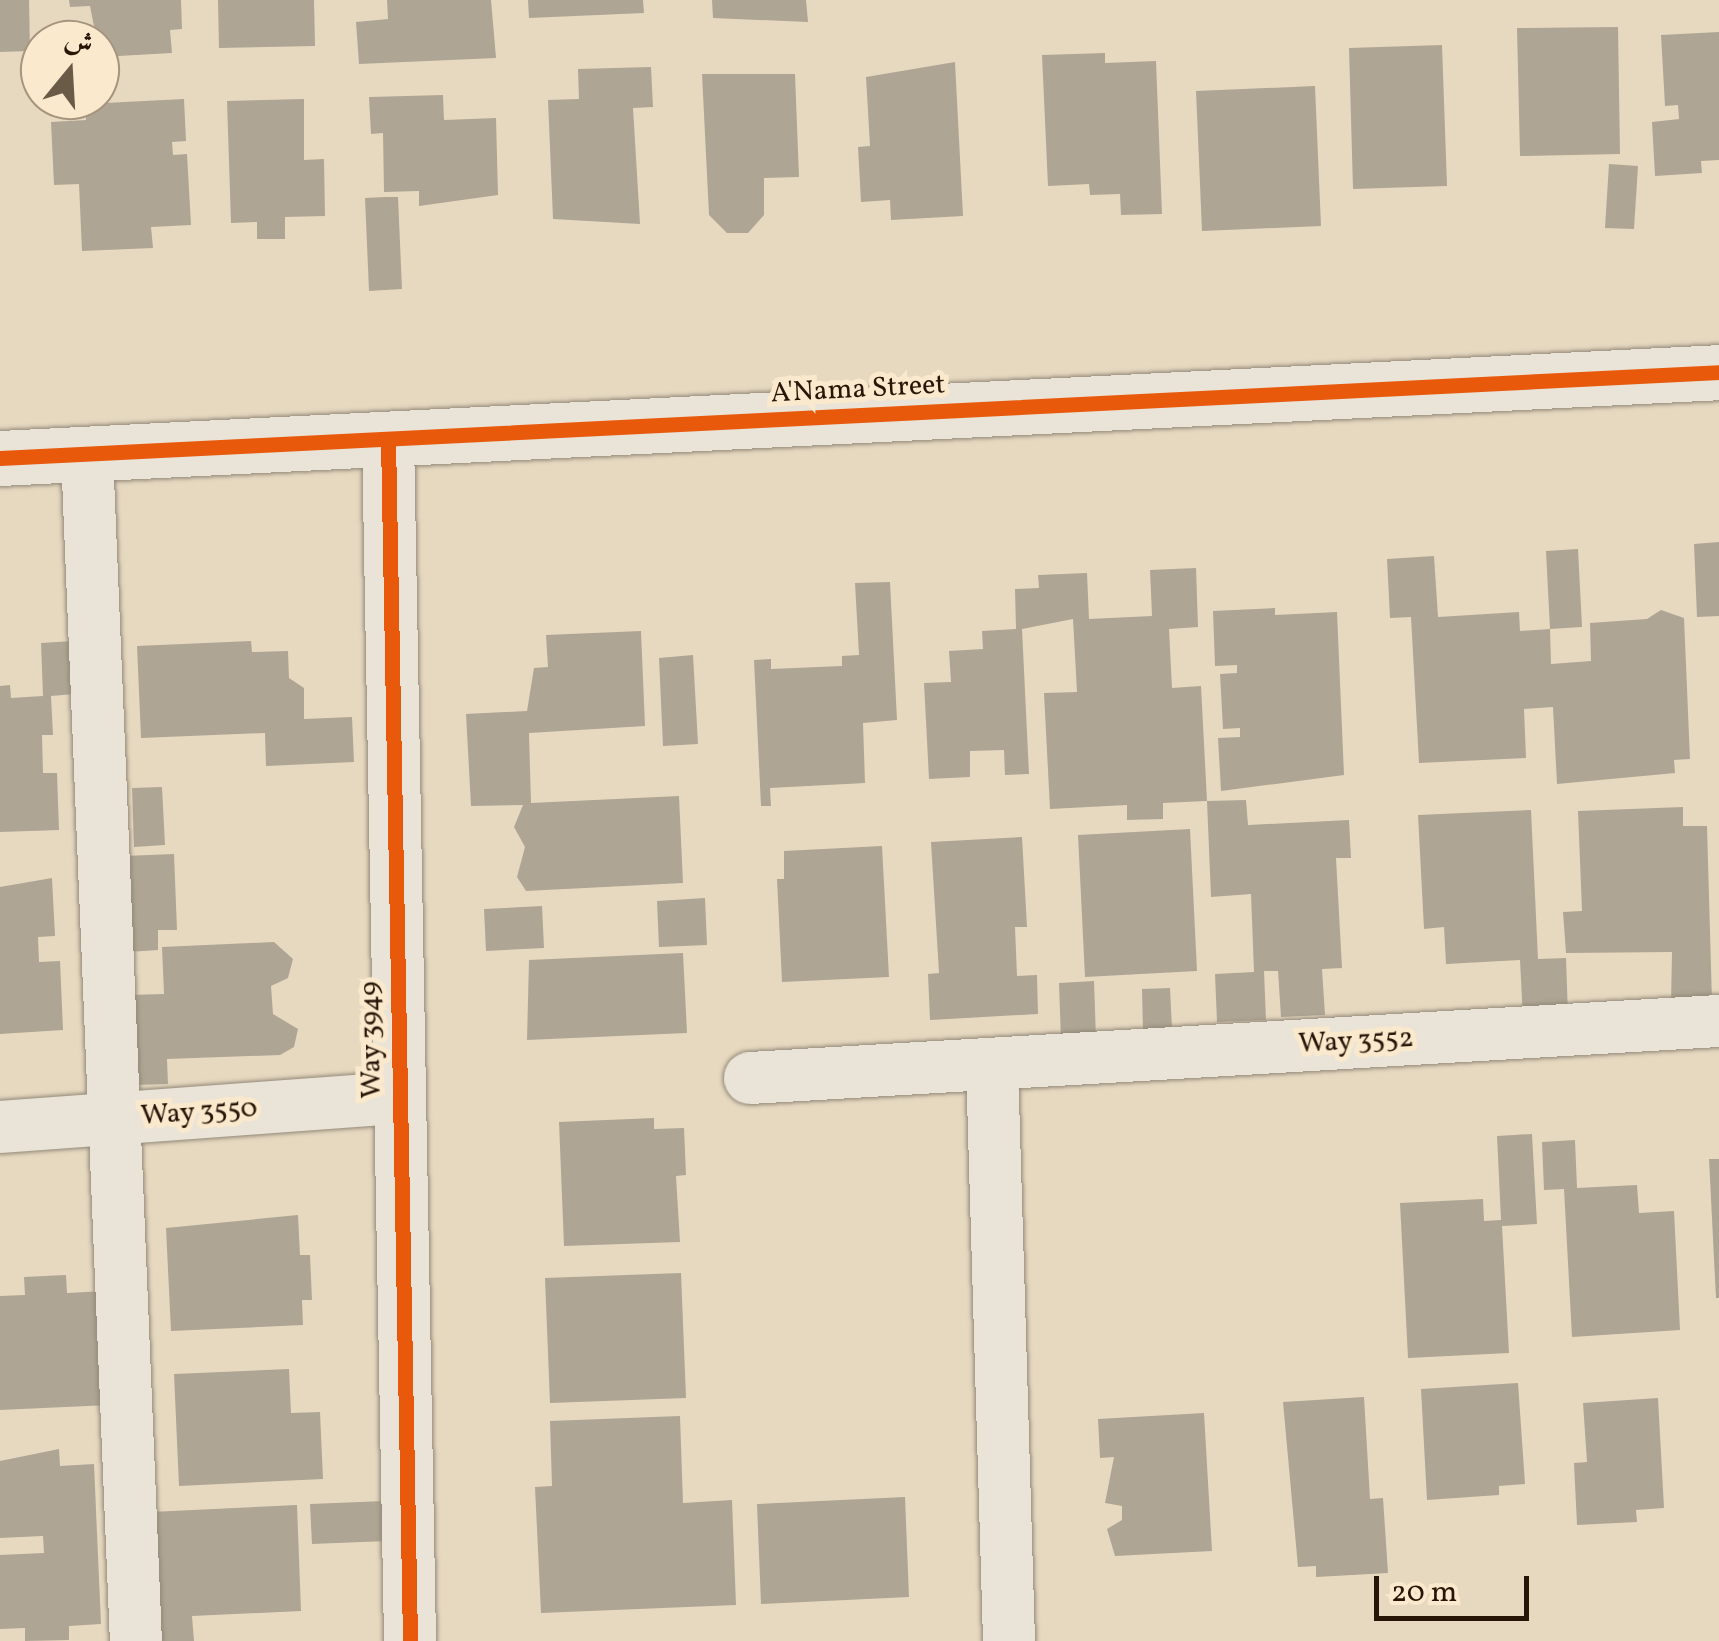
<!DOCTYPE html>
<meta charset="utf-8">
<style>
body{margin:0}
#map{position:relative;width:1719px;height:1641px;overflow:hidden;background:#e7d9c0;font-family:Vollkorn,Amiri,serif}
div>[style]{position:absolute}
.building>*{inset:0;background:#afa594}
.roads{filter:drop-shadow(0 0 2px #938979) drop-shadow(0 0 2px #938979)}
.minor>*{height:52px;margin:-26px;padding:0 26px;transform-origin:26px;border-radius:26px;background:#eae3d7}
.tertiary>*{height:55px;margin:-27.5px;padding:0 27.5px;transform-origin:27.5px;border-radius:27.5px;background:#eae3d7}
.cycleway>*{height:15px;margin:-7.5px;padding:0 7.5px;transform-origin:7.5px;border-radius:7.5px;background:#e8590c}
span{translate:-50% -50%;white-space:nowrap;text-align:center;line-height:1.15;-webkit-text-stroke:10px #fae9cc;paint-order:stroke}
.street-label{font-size:28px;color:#271508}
.north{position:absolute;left:20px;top:20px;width:100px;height:100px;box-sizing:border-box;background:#fae9cc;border:2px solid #a6947e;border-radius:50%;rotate:18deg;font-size:28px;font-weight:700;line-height:40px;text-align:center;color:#271508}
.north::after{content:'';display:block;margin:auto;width:35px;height:45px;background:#6a5a48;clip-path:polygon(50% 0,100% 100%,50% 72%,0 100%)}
.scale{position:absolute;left:1374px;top:1576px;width:155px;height:45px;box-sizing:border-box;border:5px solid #271508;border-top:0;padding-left:12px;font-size:30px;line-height:35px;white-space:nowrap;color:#271508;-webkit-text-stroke:8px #fae9cc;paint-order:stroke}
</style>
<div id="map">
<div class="building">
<div style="clip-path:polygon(0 0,29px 0,30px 51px,0 52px)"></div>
<div style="clip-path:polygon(69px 0,181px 0,182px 29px,170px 30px,172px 53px,100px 57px,90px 6px,70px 7px)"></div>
<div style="clip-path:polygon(218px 0,314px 0,315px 46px,219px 48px)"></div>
<div style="clip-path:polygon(387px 0,491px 0,496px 58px,359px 64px,356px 22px,388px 19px)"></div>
<div style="clip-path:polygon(528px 0,643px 0,644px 13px,529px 18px)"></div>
<div style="clip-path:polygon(712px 0,806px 0,808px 22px,713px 18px)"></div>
<div style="clip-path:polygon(1618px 27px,1620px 154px,1520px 156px,1517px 28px)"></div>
<div style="clip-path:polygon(1719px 32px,1719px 160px,1701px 161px,1702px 173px,1655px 176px,1652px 122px,1679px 119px,1678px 105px,1665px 106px,1661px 35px)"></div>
<div style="clip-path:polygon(1442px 45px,1447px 186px,1353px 189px,1349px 48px)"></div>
<div style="clip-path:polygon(1105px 53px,1105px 63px,1156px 61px,1162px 214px,1121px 215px,1120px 194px,1090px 195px,1089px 184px,1048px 186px,1042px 55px)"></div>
<div style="clip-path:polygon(955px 62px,963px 216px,891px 220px,890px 200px,861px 202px,858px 147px,870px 146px,866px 77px)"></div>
<div style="clip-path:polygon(651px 67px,653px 107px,633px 108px,640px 224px,553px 219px,548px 100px,579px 99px,578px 69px)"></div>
<div style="clip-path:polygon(702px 74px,795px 74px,799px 177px,764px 178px,764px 215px,748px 233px,727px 233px,709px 215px)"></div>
<div style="clip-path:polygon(1315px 86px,1321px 226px,1202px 231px,1196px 91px)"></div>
<div style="clip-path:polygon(443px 95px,444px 120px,496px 118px,498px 195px,419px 206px,419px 191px,384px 192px,383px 133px,371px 134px,369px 97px)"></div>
<div style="clip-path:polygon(184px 99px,186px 141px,172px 142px,173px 155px,187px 154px,191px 225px,151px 227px,153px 248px,82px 251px,79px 184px,54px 185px,51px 122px,86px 120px,85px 104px)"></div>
<div style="clip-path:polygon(304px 99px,304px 160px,324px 159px,325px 216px,285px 217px,285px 239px,257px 239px,257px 222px,231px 223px,227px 101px)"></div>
<div style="clip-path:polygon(1609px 164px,1638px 166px,1634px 229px,1605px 228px)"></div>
<div style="clip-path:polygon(385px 197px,398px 197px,402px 289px,369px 291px,365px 198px)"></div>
<div style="clip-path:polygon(1719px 542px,1719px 616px,1697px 617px,1694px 544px)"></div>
<div style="clip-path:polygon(1578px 549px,1582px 627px,1550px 629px,1546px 551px)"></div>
<div style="clip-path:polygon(1434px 556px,1438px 617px,1519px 612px,1520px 631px,1550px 629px,1551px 664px,1591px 661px,1590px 623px,1647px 619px,1661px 610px,1684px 618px,1690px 759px,1674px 760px,1675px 773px,1557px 784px,1553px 707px,1524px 709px,1526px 758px,1419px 763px,1411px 617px,1390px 618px,1387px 559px)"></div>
<div style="clip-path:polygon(1196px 568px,1198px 627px,1169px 629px,1172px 688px,1201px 686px,1207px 801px,1163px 803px,1163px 819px,1127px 820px,1127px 805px,1050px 809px,1044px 693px,1077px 692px,1073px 619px,1022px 629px,1029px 774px,1005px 775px,1004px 750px,970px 751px,970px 777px,929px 779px,924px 683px,951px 682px,949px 651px,983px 649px,982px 631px,1016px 629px,1015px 589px,1039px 588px,1038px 575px,1087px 573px,1089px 619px,1152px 616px,1150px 570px)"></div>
<div style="clip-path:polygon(890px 582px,897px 720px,863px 723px,865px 783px,770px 788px,771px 806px,761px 806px,754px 660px,771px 659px,771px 669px,842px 666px,842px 656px,859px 655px,855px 583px)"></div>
<div style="clip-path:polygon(1275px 608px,1275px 615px,1337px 612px,1344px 775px,1221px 791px,1218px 738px,1240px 737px,1240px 728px,1223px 729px,1220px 674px,1237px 673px,1237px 665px,1215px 666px,1213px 611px)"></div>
<div style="clip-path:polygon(641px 631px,645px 726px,529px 733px,531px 803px,679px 796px,683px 883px,526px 891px,517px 877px,525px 847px,514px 827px,523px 805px,471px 806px,466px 714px,527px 711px,534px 668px,548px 667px,546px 635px)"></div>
<div style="clip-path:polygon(73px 641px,75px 694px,51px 696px,53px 735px,42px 735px,43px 773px,57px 773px,59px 830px,0 832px,0 686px,10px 685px,11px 698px,43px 696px,41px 643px)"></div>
<div style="clip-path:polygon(251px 641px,252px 652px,288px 651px,289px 678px,304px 688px,304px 719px,352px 717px,354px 762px,266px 766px,265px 733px,141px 738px,137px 646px)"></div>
<div style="clip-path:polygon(693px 655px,698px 744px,663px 746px,659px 658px)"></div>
<div style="clip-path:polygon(162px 787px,165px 845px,134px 847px,132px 788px)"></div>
<div style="clip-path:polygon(1246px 800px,1248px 825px,1349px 820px,1351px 858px,1336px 858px,1342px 968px,1322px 969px,1325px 1015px,1281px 1017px,1278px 971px,1264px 971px,1266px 1020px,1217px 1022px,1215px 974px,1254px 972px,1251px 894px,1211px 897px,1207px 801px)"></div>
<div style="clip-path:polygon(1683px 807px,1683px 826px,1707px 826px,1712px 1002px,1671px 1002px,1672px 952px,1566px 953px,1563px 912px,1582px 911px,1578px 811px)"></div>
<div style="clip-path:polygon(1531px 810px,1538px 959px,1566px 958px,1568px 1016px,1523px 1019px,1520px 960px,1446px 964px,1444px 927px,1424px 929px,1418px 815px)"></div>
<div style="clip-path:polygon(1190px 829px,1197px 971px,1085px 977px,1078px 835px)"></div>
<div style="clip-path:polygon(1022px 837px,1027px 927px,1015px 927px,1017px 976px,1037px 975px,1038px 1014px,930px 1020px,928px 974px,939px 973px,931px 842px)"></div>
<div style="clip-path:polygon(882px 846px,889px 977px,782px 982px,777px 879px,784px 879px,784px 851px)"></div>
<div style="clip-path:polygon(174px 854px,177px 930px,158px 930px,158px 950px,128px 952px,124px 856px)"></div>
<div style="clip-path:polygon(52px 878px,55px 936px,38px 937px,39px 962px,60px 961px,63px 1030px,0 1034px,0 887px)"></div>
<div style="clip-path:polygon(705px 898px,707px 945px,659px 947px,657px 901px)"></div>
<div style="clip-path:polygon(542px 906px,544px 948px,486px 951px,484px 909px)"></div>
<div style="clip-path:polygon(274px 942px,293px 959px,288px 978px,271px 986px,273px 1014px,298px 1029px,294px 1047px,280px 1055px,167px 1059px,168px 1084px,134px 1085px,130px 995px,164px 994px,162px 947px)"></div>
<div style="clip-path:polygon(683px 953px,687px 1033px,527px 1040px,529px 960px)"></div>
<div style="clip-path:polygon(1094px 981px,1096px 1039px,1061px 1041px,1059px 983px)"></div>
<div style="clip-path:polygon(1170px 988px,1172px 1029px,1143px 1031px,1142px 989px)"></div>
<div style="clip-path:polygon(654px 1118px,654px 1129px,684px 1128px,686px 1175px,676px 1176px,680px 1242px,564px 1246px,559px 1122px)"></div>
<div style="clip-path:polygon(1532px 1134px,1537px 1224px,1502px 1226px,1509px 1353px,1408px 1358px,1400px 1203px,1483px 1199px,1484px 1221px,1501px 1220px,1497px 1136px)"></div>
<div style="clip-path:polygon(1575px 1140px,1577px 1188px,1637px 1185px,1639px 1213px,1674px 1211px,1680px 1330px,1572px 1337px,1564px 1189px,1544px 1190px,1542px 1142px)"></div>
<div style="clip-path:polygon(1709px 1159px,1719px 1159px,1719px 1298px,1716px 1298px)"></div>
<div style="clip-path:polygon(298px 1215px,300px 1255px,310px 1255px,312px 1300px,302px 1300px,303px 1325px,171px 1331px,166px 1228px)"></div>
<div style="clip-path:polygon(681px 1273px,686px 1398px,550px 1403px,545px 1278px)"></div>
<div style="clip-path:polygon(66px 1275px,67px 1293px,104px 1291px,109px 1405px,0 1410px,0 1296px,25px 1295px,24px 1277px)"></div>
<div style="clip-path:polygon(289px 1369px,291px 1413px,320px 1412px,323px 1479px,179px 1486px,174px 1374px)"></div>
<div style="clip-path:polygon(1518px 1383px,1525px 1484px,1499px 1486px,1499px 1495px,1427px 1500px,1421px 1389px)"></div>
<div style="clip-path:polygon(1364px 1397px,1370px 1499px,1383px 1498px,1388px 1573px,1316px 1577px,1316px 1566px,1298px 1567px,1283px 1402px)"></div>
<div style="clip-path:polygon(1658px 1398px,1664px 1508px,1636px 1510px,1637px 1522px,1577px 1525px,1574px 1463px,1587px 1462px,1583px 1403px)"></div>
<div style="clip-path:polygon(1204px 1413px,1212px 1551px,1115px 1556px,1107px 1529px,1122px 1520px,1122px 1506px,1105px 1503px,1114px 1457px,1100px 1458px,1098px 1419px)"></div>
<div style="clip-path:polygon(680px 1416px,683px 1503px,732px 1500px,736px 1605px,541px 1613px,535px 1487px,552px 1486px,550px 1421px)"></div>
<div style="clip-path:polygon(59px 1449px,60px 1466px,94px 1464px,101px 1624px,69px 1626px,69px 1640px,25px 1641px,25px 1628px,0 1629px,0 1555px,44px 1553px,43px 1536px,0 1538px,0 1461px)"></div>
<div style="clip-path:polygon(905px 1497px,909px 1597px,761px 1604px,757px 1504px)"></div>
<div style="clip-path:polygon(385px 1501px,387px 1541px,312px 1544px,310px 1504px)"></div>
<div style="clip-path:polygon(297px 1505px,301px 1611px,192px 1616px,194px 1641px,158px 1641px,151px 1512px)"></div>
</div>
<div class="roads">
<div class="minor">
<div style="left:388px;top:439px;width:1202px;rotate:88.95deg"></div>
<div style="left:87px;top:454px;width:1188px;rotate:87.64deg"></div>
<div style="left:992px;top:1064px;width:577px;rotate:88.31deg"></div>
<div style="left:750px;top:1078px;width:971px;rotate:-3.37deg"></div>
<div style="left:0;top:1127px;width:398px;rotate:-4.2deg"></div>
</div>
<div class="tertiary">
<div style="left:0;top:458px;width:1721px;rotate:-2.86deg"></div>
</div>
</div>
<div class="cycleway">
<div style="left:388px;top:439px;width:1202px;rotate:88.95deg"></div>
<div style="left:0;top:458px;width:1721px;rotate:-2.86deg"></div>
</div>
<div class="street-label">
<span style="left:858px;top:390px;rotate:-3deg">A'Nama Street</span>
<span style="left:372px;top:1040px;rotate:-91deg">Way 3949</span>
<span style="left:1356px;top:1042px;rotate:-3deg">Way 3552</span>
<span style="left:199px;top:1113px;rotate:-4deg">Way 3550</span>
</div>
<div class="north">ش</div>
<div class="scale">20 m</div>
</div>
